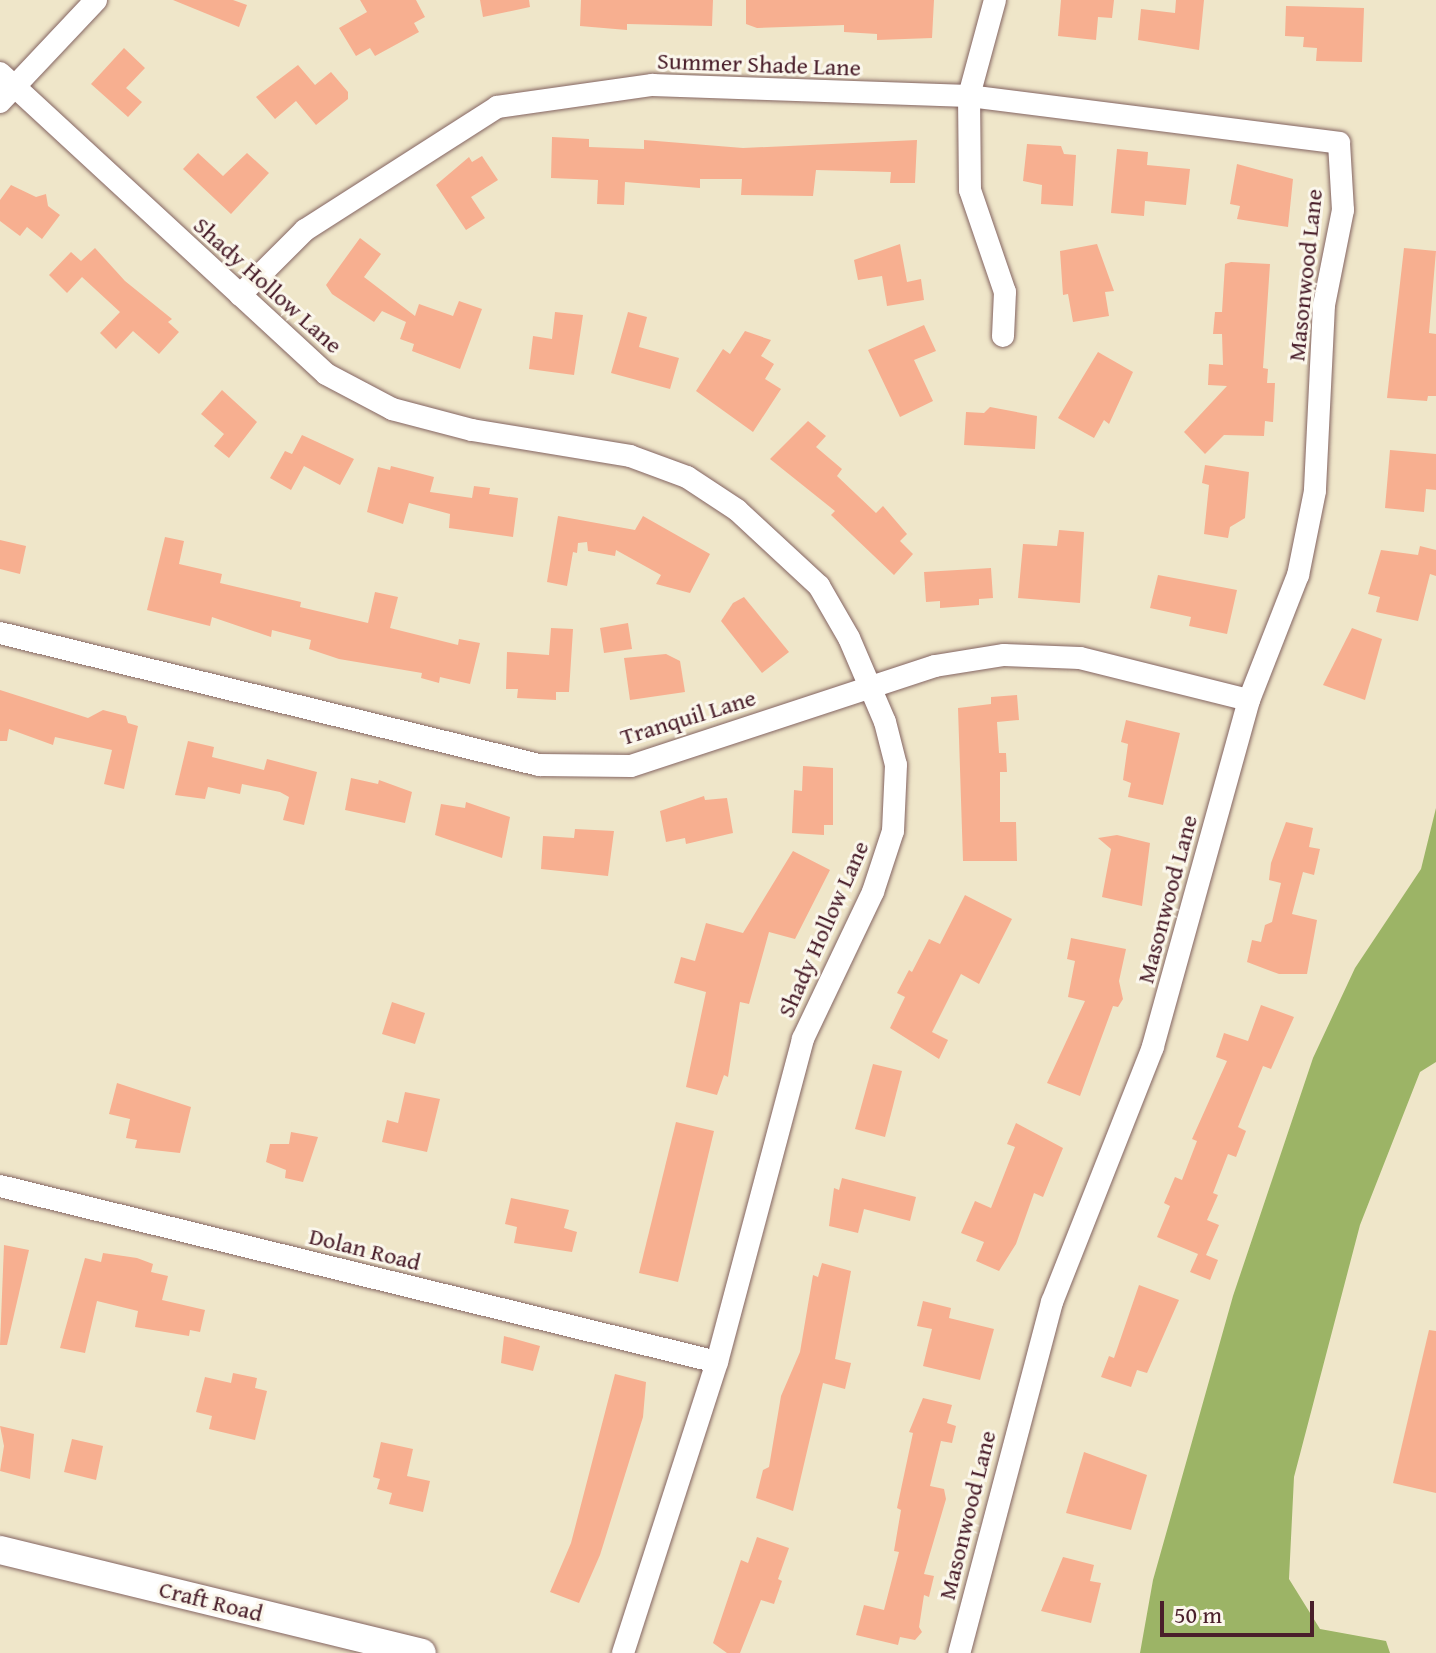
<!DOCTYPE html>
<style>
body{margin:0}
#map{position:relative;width:1436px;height:1653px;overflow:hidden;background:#efe6c9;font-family:"Gentium Book Plus",serif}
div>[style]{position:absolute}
.forest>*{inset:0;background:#9cb466}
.building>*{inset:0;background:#f7af90}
.roads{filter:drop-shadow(0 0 2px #846562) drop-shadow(0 0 2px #846562)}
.minor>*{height:22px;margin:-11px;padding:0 11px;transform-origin:11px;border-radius:11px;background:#fff}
.tertiary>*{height:28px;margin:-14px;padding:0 14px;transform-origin:14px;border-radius:14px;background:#fff}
span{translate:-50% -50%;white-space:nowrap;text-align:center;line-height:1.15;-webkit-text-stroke:6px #fbf7ec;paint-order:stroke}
.street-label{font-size:24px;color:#4a1f2b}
.scale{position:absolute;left:1160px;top:1601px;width:154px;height:36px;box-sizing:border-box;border:4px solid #4a1f2b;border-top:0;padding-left:10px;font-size:24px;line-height:28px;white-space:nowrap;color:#4a1f2b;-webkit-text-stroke:6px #fbf7ec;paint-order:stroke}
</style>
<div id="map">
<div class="forest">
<div style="clip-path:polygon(1436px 808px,1436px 1062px,1420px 1072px,1360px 1225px,1294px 1477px,1289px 1579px,1320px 1629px,1386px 1641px,1390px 1653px,1140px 1653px,1153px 1580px,1233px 1296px,1313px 1058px,1355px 968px,1421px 869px)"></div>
</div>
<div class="building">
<div style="clip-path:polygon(173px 0,233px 0,247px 5px,239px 27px)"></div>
<div style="clip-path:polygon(360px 0,416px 0,425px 17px,414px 23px,419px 32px,375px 56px,370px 48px,356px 56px,339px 28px,367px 12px)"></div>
<div style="clip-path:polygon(480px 0,529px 0,530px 7px,483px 17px)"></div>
<div style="clip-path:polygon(581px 0,713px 0,712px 26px,627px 24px,627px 30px,580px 26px)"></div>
<div style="clip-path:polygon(746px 0,934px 0,932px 38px,877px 40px,877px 34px,844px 32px,844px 25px,757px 28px,746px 24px)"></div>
<div style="clip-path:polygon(1061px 0,1114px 0,1112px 18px,1098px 17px,1096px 40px,1058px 36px)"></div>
<div style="clip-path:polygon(1176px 0,1204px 0,1199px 50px,1138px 40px,1141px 9px,1175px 13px)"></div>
<div style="clip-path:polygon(1286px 6px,1364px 8px,1362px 62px,1316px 61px,1317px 48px,1303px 47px,1304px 37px,1285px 36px)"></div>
<div style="clip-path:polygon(124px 48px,145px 68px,126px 88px,142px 102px,128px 117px,91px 84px)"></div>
<div style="clip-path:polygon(298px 65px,315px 85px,331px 72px,348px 92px,348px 99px,316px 125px,296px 101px,275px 119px,256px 97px)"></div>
<div style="clip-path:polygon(552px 137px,589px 139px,589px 147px,644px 149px,644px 140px,743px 148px,917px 140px,915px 183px,890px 183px,891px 172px,816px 170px,813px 196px,741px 195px,742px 179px,700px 179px,700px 188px,625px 182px,624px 205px,597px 204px,598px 180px,551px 178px)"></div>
<div style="clip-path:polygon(1027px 144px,1061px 146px,1064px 154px,1076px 155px,1073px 206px,1041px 204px,1042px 185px,1023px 181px)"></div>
<div style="clip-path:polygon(1117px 149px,1148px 152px,1147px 165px,1190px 169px,1186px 205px,1145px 201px,1144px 216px,1111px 213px)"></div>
<div style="clip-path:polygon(198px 153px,223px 176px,247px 153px,269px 173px,231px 214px,183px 169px)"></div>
<div style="clip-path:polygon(482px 156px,498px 180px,471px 197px,485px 218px,466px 230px,436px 185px,469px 157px,472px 162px)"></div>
<div style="clip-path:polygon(1237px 164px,1293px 179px,1288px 227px,1237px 219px,1240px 206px,1230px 204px)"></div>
<div style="clip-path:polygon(11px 185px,36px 197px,46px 194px,48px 206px,60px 215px,42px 239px,27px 227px,20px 236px,0 221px,0 200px)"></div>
<div style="clip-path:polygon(360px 238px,381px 254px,364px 277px,415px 316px,419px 304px,453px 316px,459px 301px,482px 309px,460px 369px,412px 351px,414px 344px,400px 339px,406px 322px,382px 311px,374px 322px,332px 294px,326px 285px)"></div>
<div style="clip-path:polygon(900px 244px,907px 282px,921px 279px,924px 300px,887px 306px,882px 276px,858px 280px,854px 260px)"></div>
<div style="clip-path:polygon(1097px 244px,1114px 291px,1105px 292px,1109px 316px,1073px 322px,1068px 294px,1063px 295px,1060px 251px)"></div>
<div style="clip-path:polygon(95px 248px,125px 281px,172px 319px,168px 322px,179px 332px,159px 354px,133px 331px,116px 349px,100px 333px,120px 312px,82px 277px,67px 293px,49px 275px,71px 252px,81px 261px)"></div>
<div style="clip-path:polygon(1404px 248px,1436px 251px,1429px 333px,1436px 334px,1436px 396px,1428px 396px,1427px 401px,1387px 398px)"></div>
<div style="clip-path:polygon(1231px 262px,1270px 264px,1263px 368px,1268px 369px,1267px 383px,1275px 383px,1273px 422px,1265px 421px,1264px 436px,1224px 435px,1205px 454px,1184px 432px,1227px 386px,1208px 385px,1209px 364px,1223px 365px,1222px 334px,1213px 334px,1215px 312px,1222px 312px,1225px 264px)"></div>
<div style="clip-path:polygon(555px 312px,583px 315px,574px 375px,529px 369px,533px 336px,552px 339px)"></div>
<div style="clip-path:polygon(628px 312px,647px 317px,639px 347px,679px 358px,670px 389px,611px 373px)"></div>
<div style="clip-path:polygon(924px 325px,936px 351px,914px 360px,933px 401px,900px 417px,868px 350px)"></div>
<div style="clip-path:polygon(745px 331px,771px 340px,761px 356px,774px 364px,765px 379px,781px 389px,753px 432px,696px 391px,723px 349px,730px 354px)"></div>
<div style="clip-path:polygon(1098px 352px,1133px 372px,1109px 424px,1104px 420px,1094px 438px,1058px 418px)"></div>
<div style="clip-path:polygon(222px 390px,257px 422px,229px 458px,214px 446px,224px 434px,201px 414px)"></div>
<div style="clip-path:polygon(990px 407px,1037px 416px,1035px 449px,964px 445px,966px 412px,984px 413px)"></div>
<div style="clip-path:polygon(808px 421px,826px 436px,816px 447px,842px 469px,837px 476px,876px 513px,883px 506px,907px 534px,900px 541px,913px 554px,894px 575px,831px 515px,835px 511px,770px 459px)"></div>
<div style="clip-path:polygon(302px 435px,354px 459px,340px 485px,304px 466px,291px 490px,270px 478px,285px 451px,292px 454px)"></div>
<div style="clip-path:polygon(1390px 450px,1436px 454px,1436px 490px,1426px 489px,1424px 512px,1385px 508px)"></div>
<div style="clip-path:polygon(1205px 465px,1249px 472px,1245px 518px,1230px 527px,1228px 538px,1204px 534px,1209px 485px,1202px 483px)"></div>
<div style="clip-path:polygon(391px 466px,434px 477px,430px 492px,472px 498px,474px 486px,490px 488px,489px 494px,518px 498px,513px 537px,449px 528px,450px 514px,409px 503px,403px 524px,367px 512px,378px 467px,390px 470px)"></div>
<div style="clip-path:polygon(558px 516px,635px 530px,643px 516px,710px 554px,690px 593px,656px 584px,661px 575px,616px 550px,615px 556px,588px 551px,587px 542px,578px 543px,577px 553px,573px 552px,567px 586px,547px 582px)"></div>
<div style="clip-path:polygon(1059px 530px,1084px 532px,1080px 603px,1018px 598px,1023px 544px,1057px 546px)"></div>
<div style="clip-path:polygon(165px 537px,184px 541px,179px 564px,222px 574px,220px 583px,301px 602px,300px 607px,368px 623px,375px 592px,398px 597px,390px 628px,458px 645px,459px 639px,480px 643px,470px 684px,440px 677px,439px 683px,421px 678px,422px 673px,339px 659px,309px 649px,311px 640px,272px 630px,271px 637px,212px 617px,210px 626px,147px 610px)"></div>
<div style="clip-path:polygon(0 540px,26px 546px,20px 574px,0 569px)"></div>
<div style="clip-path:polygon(1420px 546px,1436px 550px,1436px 576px,1430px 574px,1418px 621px,1376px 612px,1380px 597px,1368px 594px,1381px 550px,1418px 555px)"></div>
<div style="clip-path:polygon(991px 568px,993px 598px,979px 599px,979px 605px,940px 608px,940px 601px,926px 602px,924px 572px)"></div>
<div style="clip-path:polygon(1158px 575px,1237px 590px,1227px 634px,1189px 626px,1191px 617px,1150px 608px)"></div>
<div style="clip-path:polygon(744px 597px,789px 652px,762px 673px,721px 621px,733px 603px)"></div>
<div style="clip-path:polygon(628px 623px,632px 649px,604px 653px,600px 628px)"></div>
<div style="clip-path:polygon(551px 628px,573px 629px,569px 692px,556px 692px,556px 700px,517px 698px,518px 689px,506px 689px,507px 652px,549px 655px)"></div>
<div style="clip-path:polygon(1352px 628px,1382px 639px,1365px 700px,1323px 685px)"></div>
<div style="clip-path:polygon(666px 654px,680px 661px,685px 692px,630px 700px,624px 658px)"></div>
<div style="clip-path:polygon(0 690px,88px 718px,103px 710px,126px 716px,128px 723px,138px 726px,124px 789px,104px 784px,112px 750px,55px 737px,53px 745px,9px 729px,7px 741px,0 741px)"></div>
<div style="clip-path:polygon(1017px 695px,1019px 720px,997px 722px,999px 753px,1006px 753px,1007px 772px,1000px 772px,1000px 822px,1016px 822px,1017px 861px,963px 861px,958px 708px,991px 704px,991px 697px)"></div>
<div style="clip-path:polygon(1126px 720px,1180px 733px,1163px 805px,1128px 797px,1131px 783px,1123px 780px,1128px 744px,1121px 742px)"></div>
<div style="clip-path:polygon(188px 741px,214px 747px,212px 757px,264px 770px,267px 759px,317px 772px,304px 825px,283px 820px,289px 797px,280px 792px,242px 784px,240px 794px,208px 787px,205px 799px,175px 795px)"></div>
<div style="clip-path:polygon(803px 766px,833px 768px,833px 825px,824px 825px,824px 835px,792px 833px,794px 790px,802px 791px)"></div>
<div style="clip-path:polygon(351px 778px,378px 784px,379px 780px,412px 792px,405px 823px,345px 810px)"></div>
<div style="clip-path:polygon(704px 796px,705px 800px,727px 798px,733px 833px,686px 844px,685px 838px,666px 842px,660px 811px)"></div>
<div style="clip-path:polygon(466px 802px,510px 817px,502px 858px,435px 835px,441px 804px,465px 808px)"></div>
<div style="clip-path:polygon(1286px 822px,1313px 828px,1309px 847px,1320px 849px,1314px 875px,1303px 872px,1292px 914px,1317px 920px,1307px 974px,1279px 974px,1247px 962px,1252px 940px,1261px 942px,1265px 925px,1272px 922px,1281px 883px,1269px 880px,1271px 863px)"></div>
<div style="clip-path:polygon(575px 829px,614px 831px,608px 876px,541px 869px,543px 836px,574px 838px)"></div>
<div style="clip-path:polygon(1117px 835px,1150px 843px,1142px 906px,1102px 897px,1111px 849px,1098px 838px)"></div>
<div style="clip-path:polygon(793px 851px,830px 870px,795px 939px,769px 932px,749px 1004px,740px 1002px,728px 1077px,724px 1075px,717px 1095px,686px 1087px,706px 992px,674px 983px,681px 957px,695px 961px,706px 923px,743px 933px)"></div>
<div style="clip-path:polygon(965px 895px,1012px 919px,979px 984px,961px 974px,932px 1032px,948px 1040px,939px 1059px,890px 1028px,905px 997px,897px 993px,909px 970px,912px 972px,929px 939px,940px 944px)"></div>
<div style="clip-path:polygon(1071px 938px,1126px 949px,1119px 981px,1123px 999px,1118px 1007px,1113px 1006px,1080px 1096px,1047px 1083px,1085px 1001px,1068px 997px,1075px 961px,1067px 959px)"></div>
<div style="clip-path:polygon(392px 1002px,425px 1013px,415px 1044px,382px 1034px)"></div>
<div style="clip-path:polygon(1261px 1005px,1294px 1017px,1271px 1069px,1263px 1066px,1238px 1127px,1246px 1131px,1236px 1157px,1228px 1154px,1213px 1193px,1218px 1195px,1207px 1220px,1219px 1225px,1206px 1255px,1218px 1260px,1210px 1280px,1190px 1272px,1198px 1254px,1157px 1237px,1170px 1206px,1164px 1203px,1175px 1177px,1182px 1180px,1197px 1141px,1192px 1139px,1227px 1061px,1216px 1057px,1224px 1033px,1248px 1041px)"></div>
<div style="clip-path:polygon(873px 1064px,902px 1071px,885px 1137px,855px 1129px)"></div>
<div style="clip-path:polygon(117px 1083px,191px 1107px,180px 1153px,135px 1148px,137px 1140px,126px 1138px,130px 1119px,109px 1114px)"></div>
<div style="clip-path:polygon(405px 1092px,440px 1099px,427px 1152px,382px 1142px,387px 1120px,398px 1123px)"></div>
<div style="clip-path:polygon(676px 1122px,714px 1131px,678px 1282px,639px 1273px)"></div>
<div style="clip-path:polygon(1016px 1123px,1063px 1148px,1043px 1197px,1034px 1193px,1016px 1244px,999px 1271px,976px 1261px,984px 1242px,961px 1233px,975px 1201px,991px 1208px,1015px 1147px,1007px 1144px)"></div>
<div style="clip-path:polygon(291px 1132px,318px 1137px,303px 1182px,285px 1178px,286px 1170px,266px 1162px,270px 1144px,289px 1144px)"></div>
<div style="clip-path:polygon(842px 1178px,916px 1197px,910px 1221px,864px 1209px,858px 1233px,829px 1226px,834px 1188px,839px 1190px)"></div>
<div style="clip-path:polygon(511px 1198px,569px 1210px,564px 1228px,577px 1232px,572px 1252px,514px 1243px,517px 1227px,505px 1224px)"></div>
<div style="clip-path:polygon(4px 1245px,29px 1250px,7px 1345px,0 1345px)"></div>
<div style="clip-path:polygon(103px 1253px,137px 1258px,153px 1264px,151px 1272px,168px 1276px,162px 1300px,205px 1310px,200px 1332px,190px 1330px,189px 1336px,135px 1327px,138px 1311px,97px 1301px,85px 1353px,60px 1348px,85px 1258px,101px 1262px)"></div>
<div style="clip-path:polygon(822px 1263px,851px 1271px,835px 1359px,851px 1363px,845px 1389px,823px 1383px,793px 1511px,756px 1498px,763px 1470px,769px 1467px,781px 1396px,800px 1352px,813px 1275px,818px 1277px)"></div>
<div style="clip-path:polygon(1139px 1285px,1179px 1300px,1147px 1373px,1137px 1370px,1131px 1387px,1101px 1377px,1109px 1356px,1114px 1358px)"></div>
<div style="clip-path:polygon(923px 1301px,951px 1308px,949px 1318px,994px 1329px,980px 1380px,923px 1366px,932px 1329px,917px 1326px)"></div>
<div style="clip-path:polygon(1429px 1330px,1436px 1331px,1436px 1493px,1393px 1483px)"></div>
<div style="clip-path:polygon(504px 1336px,540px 1346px,533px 1371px,501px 1363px)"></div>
<div style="clip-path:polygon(233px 1373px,257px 1378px,255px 1388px,267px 1391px,255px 1440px,209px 1429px,212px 1416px,196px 1412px,205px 1377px,231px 1383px)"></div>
<div style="clip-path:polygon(615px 1374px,646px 1382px,643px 1417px,600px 1555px,579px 1603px,550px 1592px,571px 1543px)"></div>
<div style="clip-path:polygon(923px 1398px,952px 1405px,947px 1423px,956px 1426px,952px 1443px,941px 1441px,930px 1486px,944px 1489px,946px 1499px,924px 1574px,934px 1576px,929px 1597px,924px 1595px,919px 1627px,922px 1632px,915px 1640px,900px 1637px,898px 1645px,856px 1635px,864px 1605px,884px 1610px,899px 1552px,894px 1551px,901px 1510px,897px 1508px,913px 1433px,909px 1432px)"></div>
<div style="clip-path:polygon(0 1426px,34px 1434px,30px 1479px,0 1471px,4px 1446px)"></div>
<div style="clip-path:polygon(72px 1439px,103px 1446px,96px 1480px,64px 1472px)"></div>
<div style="clip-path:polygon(381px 1442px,413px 1449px,407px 1476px,430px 1481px,423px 1512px,389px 1504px,392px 1493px,377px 1489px,380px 1479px,373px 1477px)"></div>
<div style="clip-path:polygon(1084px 1452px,1147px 1475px,1131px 1530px,1066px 1513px)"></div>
<div style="clip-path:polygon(757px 1537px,789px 1548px,778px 1579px,782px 1581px,774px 1604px,761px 1600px,740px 1653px,727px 1653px,713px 1643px,741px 1560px,748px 1563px)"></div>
<div style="clip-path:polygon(1063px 1557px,1094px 1565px,1090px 1581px,1101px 1583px,1091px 1623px,1041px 1611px)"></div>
</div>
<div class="roads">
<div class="minor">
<div style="left:995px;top:0;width:99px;rotate:105.2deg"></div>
<div style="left:969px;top:96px;width:94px;rotate:89.4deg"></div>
<div style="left:970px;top:190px;width:108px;rotate:71.1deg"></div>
<div style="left:1005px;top:292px;width:44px;rotate:92.6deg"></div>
<div style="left:0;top:73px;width:444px;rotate:42.7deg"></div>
<div style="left:326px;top:374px;width:75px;rotate:27.9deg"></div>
<div style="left:392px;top:409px;width:83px;rotate:14.7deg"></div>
<div style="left:472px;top:430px;width:160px;rotate:9.3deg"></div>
<div style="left:630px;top:456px;width:61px;rotate:20.2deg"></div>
<div style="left:687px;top:477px;width:60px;rotate:33.4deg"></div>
<div style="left:737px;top:510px;width:112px;rotate:42.8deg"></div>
<div style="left:819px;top:586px;width:60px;rotate:60deg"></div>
<div style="left:849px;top:638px;width:91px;rotate:66.8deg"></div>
<div style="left:885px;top:722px;width:44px;rotate:75.7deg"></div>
<div style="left:896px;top:765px;width:66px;rotate:92.6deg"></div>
<div style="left:893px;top:831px;width:64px;rotate:108.2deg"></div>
<div style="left:873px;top:892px;width:163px;rotate:115.5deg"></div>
<div style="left:803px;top:1039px;width:334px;rotate:104.9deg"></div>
<div style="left:717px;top:1362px;width:306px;rotate:107.9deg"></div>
<div style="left:0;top:102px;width:140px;rotate:-46.7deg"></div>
<div style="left:240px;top:295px;width:92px;rotate:-45deg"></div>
<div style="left:305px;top:230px;width:228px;rotate:-32.6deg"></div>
<div style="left:497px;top:107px;width:157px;rotate:-8.1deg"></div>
<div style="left:652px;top:85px;width:317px;rotate:2deg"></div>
<div style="left:969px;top:96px;width:373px;rotate:7.2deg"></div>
<div style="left:1339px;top:143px;width:67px;rotate:86.6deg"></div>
<div style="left:1343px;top:210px;width:97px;rotate:101.3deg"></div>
<div style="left:1324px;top:305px;width:186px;rotate:92.8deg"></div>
<div style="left:1315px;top:491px;width:86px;rotate:101.4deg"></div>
<div style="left:1298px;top:575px;width:134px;rotate:111.4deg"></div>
<div style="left:1249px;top:700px;width:360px;rotate:105.5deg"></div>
<div style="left:1153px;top:1047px;width:274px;rotate:111.6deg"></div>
<div style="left:1052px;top:1302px;width:363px;rotate:104.8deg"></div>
<div style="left:0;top:633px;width:555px;rotate:13.76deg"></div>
<div style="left:539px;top:765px;width:92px;rotate:0.6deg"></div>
<div style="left:631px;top:766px;width:320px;rotate:-18.2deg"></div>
<div style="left:935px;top:666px;width:70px;rotate:-9.1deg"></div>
<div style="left:1004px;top:655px;width:76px;rotate:2.3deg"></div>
<div style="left:1080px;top:658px;width:174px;rotate:14deg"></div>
<div style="left:0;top:1186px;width:738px;rotate:13.79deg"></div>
</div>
<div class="tertiary">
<div style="left:0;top:1550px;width:434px;rotate:13.7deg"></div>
</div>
</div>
<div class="street-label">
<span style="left:759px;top:64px;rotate:2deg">Summer Shade Lane</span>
<span style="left:1305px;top:275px;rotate:-84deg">Masonwood Lane</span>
<span style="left:268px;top:285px;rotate:42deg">Shady Hollow Lane</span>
<span style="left:688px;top:717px;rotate:-17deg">Tranquil Lane</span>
<span style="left:1167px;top:899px;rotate:-75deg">Masonwood Lane</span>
<span style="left:823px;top:929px;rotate:-66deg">Shady Hollow Lane</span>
<span style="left:365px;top:1249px;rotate:14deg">Dolan Road</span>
<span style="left:967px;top:1515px;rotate:-76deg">Masonwood Lane</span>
<span style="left:211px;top:1601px;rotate:14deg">Craft Road</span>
</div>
<div class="scale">50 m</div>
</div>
